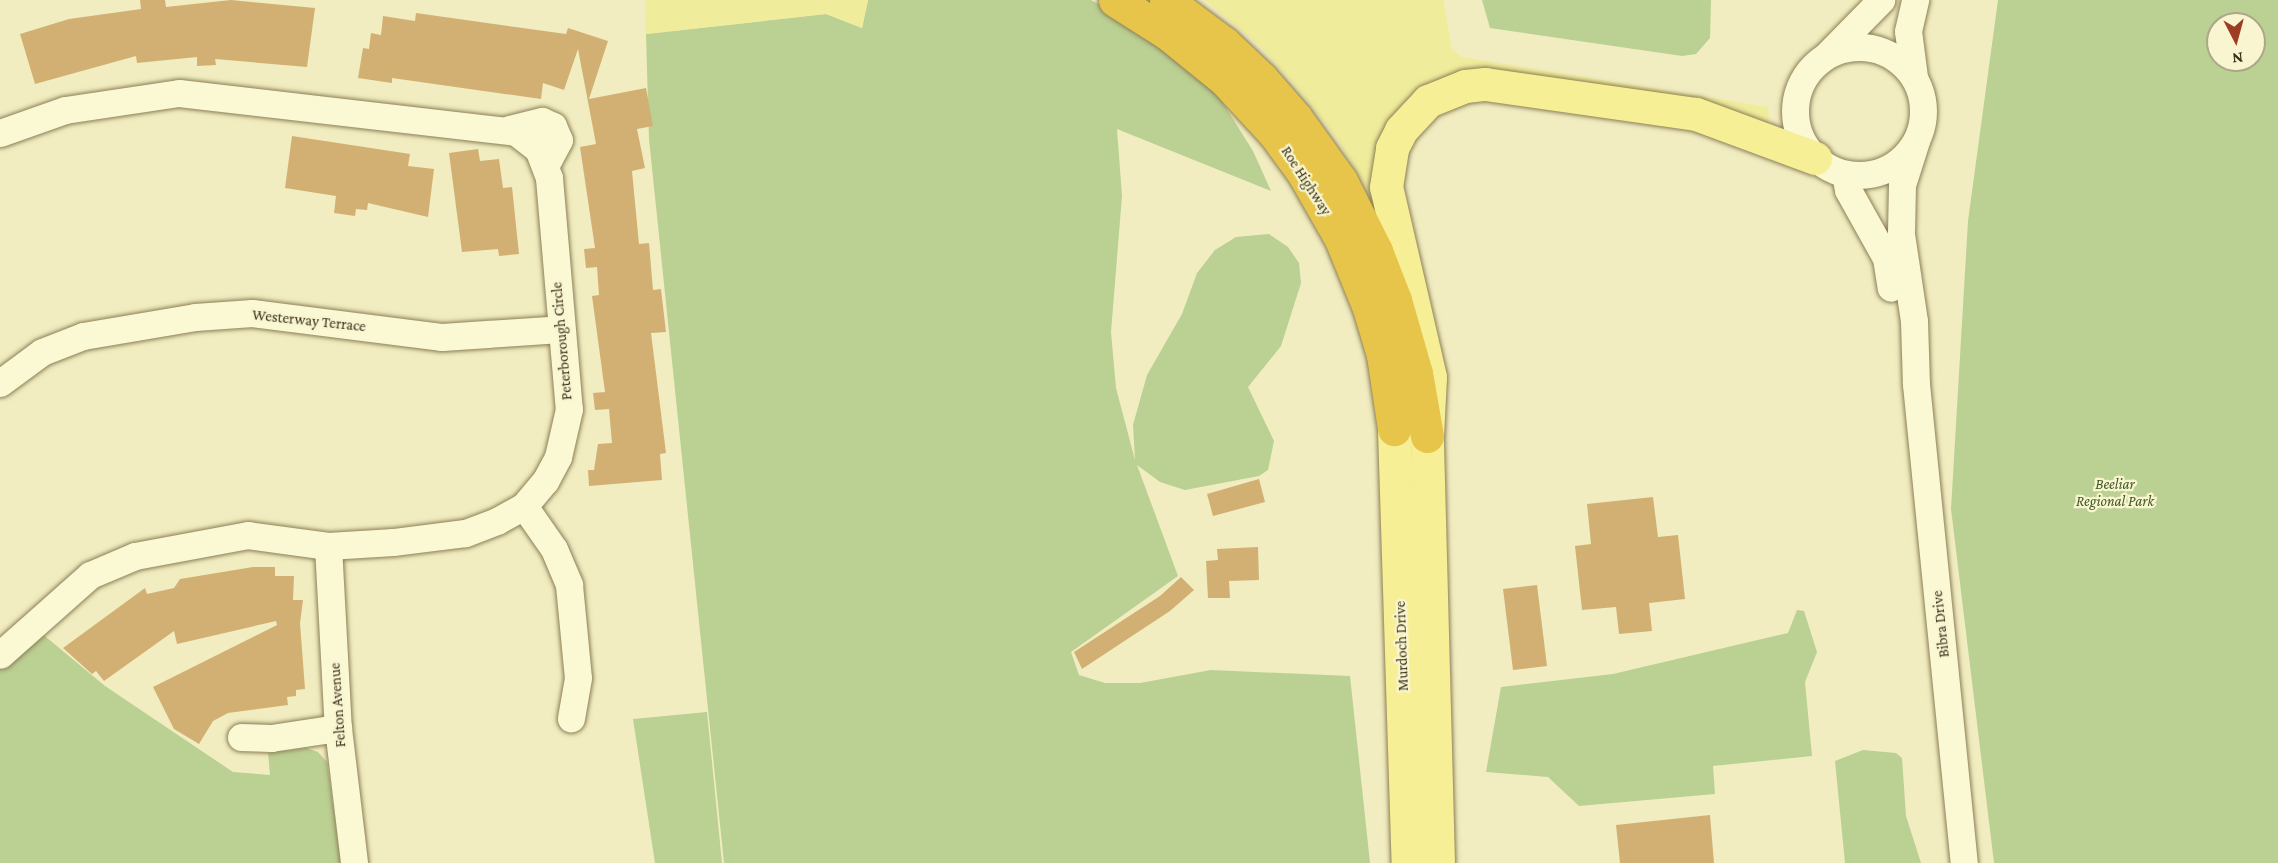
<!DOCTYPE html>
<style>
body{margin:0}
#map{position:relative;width:2278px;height:863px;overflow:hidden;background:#f1edc0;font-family:"Crimson Pro",serif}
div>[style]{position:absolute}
.green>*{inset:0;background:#bbd093}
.sand>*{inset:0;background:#efec9b}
.building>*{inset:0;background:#d2b073}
.roads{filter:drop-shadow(0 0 2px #8c7f56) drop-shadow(0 0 2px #8c7f56)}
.minor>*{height:27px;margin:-13.5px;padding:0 13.5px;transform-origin:13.5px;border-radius:13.5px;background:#fbf8d4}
.minor>.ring{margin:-13.5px;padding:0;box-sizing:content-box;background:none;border:27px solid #fbf8d4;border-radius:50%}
.major>*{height:33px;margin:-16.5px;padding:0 16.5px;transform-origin:16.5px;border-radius:16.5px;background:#f7ef95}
.highway>*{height:33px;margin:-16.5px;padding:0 16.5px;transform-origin:16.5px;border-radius:16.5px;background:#e7c54a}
span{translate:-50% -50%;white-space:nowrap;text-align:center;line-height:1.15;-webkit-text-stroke:4.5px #f8f5d0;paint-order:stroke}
.street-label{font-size:15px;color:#3a311c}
.park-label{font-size:15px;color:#3e5821;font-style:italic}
.north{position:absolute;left:2206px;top:12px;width:60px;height:60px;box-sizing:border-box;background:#f8f5d0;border:2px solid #aca788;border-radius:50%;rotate:174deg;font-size:16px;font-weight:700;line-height:24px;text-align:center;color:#3a311c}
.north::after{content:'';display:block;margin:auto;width:21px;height:27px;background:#9f3d22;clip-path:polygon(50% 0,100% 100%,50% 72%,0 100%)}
</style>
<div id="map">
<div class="green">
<div style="clip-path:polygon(868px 0,1091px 0,1137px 24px,1206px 76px,1253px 151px,1271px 191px,1117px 129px,1122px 196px,1111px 332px,1116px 388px,1135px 460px,1133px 425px,1147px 375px,1182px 314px,1197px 273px,1215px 250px,1236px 237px,1269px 234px,1288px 247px,1299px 263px,1301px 283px,1281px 346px,1248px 387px,1274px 441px,1268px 470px,1259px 476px,1185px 490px,1160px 482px,1137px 465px,1178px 576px,1071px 652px,1079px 675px,1105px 683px,1140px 683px,1211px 670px,1350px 676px,1370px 863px,724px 863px,649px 139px,646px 34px,826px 14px,862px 28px)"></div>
<div style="clip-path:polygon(1482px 0,1711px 0,1710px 38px,1696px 54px,1682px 56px,1490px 28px)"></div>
<div style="clip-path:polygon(evenodd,1998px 0,2278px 0,2278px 863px,1994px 863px,1951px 509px,1968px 221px,1998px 0,2218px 24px,2254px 24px,2254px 60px,2218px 60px,2218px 24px)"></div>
<div style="clip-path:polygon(1797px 610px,1804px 611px,1817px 652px,1805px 682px,1812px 756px,1713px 766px,1715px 794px,1579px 806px,1548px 777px,1486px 772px,1501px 687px,1613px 674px,1788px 633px)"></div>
<div style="clip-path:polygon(40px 632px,105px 686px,233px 772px,270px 775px,268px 753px,306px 748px,318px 752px,327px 762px,341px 863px,0 863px,0 667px)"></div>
<div style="clip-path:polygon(707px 712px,722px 863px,655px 863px,633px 719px)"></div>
<div style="clip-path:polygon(1863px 750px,1896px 753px,1902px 758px,1906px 816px,1921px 863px,1845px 863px,1835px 761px)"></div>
</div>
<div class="sand">
<div style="clip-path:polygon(645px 0,868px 0,862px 28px,826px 14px,646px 34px)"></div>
<div style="clip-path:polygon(1205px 0,1443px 0,1452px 49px,1461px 57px,1768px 107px,1769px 119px,1765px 126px,1451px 81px,1375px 202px,1336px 137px,1296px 86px,1259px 45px)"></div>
</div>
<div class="building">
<div style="clip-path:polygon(140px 0,165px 0,166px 7px,231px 0,315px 8px,307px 67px,215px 59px,216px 65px,197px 66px,197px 57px,137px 63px,136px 56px,35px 84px,20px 34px,69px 19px,141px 9px)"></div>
<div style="clip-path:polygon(416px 13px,566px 34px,568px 28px,608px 41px,589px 99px,646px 88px,653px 126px,637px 129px,645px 168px,632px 171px,639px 244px,649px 243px,653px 290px,661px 289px,666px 332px,651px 333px,666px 453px,660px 454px,662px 480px,589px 486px,588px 470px,594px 470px,598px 444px,612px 443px,609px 409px,595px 410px,593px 393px,605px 392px,592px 296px,599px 295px,597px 267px,586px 268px,584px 249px,595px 248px,580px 147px,596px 144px,578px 49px,564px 90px,543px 83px,541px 99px,392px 78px,392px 83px,358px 78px,363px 48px,369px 49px,371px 33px,381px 35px,383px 16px,415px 21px)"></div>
<div style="clip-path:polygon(292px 136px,410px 154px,408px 166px,434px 169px,428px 217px,368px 203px,367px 210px,356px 209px,355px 216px,334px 213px,336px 196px,285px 188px)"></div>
<div style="clip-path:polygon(478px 149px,480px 161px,499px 159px,503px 188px,512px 187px,519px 254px,499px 256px,498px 249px,462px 252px,449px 153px)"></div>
<div style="clip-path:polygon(1259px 479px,1265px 502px,1213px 516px,1207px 494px)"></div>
<div style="clip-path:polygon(1653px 497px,1658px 537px,1678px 535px,1685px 599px,1649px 603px,1652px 631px,1619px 634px,1616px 607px,1582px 610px,1575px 546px,1591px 544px,1587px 504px)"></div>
<div style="clip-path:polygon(1258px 547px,1259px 580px,1229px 581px,1230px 598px,1208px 598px,1206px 561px,1218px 560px,1217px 549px)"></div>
<div style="clip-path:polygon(253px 567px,275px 567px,275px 576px,294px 576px,293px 600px,303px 600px,300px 623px,305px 689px,296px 690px,296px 696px,287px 697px,288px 705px,228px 713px,213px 721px,199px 744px,174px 729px,153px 687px,277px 625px,276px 621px,177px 644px,174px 631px,104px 681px,96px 671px,92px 674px,63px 648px,145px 588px,147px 594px,174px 588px,180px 579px)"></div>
<div style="clip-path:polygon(1181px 577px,1194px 590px,1170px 611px,1082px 669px,1074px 652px,1160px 596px)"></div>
<div style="clip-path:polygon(1537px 585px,1547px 666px,1513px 670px,1503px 589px)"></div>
<div style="clip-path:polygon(1710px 815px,1714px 863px,1620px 863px,1616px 825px)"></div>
</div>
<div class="roads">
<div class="minor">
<div class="ring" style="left:1795px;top:47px;width:101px;height:101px"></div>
<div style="left:1828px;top:54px;width:76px;rotate:-45.5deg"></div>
<div style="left:1914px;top:77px;width:46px;rotate:-97.4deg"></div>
<div style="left:1908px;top:31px;width:32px;rotate:-77deg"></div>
<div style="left:509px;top:129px;width:34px;rotate:-14deg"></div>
<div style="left:542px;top:121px;width:12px;rotate:24deg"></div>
<div style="left:553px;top:126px;width:15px;rotate:67deg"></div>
<div style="left:559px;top:140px;width:27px;rotate:118deg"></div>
<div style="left:0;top:133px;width:69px;rotate:-19.5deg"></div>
<div style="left:65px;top:110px;width:115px;rotate:-8.5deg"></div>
<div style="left:179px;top:93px;width:339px;rotate:6.6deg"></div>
<div style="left:516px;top:132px;width:28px;rotate:38deg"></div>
<div style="left:538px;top:149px;width:31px;rotate:69deg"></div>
<div style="left:549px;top:178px;width:232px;rotate:85.1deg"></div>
<div style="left:569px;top:409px;width:49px;rotate:102.9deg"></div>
<div style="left:558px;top:457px;width:27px;rotate:118deg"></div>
<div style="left:545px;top:481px;width:33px;rotate:130deg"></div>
<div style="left:524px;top:506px;width:31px;rotate:151deg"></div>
<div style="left:497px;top:521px;width:34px;rotate:159deg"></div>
<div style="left:465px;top:533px;width:73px;rotate:172.9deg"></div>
<div style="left:393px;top:542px;width:65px;rotate:176.5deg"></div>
<div style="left:328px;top:546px;width:81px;rotate:-172.2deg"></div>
<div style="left:248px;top:535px;width:115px;rotate:169.5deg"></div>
<div style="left:135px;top:556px;width:49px;rotate:157.1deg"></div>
<div style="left:90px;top:575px;width:120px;rotate:138.4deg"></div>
<div style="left:1916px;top:141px;width:46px;rotate:107.7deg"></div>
<div style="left:1902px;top:185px;width:49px;rotate:91.2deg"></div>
<div style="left:1901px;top:234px;width:88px;rotate:81.5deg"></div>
<div style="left:1914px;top:321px;width:63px;rotate:88.2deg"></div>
<div style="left:1916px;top:384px;width:481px;rotate:84.3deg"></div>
<div style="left:1845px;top:174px;width:16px;rotate:79deg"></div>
<div style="left:1848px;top:190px;width:78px;rotate:60.8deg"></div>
<div style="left:1886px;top:258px;width:30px;rotate:81deg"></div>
<div style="left:0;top:383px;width:52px;rotate:-36.4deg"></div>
<div style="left:42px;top:352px;width:44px;rotate:-21.3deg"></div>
<div style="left:83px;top:336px;width:114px;rotate:-9.6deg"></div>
<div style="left:195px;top:317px;width:57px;rotate:-4deg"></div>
<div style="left:252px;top:313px;width:192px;rotate:7.2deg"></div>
<div style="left:442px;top:337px;width:119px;rotate:-3.8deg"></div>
<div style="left:524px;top:506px;width:52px;rotate:55.1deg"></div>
<div style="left:554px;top:549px;width:39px;rotate:67deg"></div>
<div style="left:569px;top:585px;width:93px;rotate:84.5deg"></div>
<div style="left:578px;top:678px;width:41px;rotate:99.9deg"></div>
<div style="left:328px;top:546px;width:182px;rotate:86.9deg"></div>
<div style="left:338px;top:728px;width:136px;rotate:83.2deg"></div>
<div style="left:241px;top:737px;width:30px;rotate:2deg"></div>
<div style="left:271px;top:738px;width:68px;rotate:-8.5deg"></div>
</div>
<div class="major">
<div style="left:1394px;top:429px;width:434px;rotate:88.2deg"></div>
<div style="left:1438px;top:863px;width:427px;rotate:-91.5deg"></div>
<div style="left:1427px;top:436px;width:59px;rotate:-87.1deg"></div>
<div style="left:1430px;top:377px;width:195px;rotate:-103deg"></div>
<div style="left:1386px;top:187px;width:39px;rotate:-81deg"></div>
<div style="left:1392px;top:148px;width:20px;rotate:-63deg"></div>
<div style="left:1401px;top:130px;width:40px;rotate:-47deg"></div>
<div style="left:1428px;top:101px;width:40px;rotate:-22deg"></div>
<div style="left:1465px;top:86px;width:20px;rotate:-6deg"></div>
<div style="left:1485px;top:84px;width:213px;rotate:8.1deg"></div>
<div style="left:1696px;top:114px;width:127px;rotate:20.3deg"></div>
</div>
<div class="highway">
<div style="left:1115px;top:0;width:62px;rotate:32.4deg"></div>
<div style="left:1167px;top:33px;width:75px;rotate:39deg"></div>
<div style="left:1225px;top:80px;width:74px;rotate:47.2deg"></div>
<div style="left:1275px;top:134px;width:49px;rotate:54.1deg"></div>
<div style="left:1304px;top:174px;width:75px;rotate:60.4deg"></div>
<div style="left:1341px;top:239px;width:74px;rotate:67.9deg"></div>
<div style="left:1369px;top:308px;width:49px;rotate:73.4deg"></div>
<div style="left:1383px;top:355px;width:75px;rotate:81.5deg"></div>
<div style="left:1166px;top:0;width:72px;rotate:36.6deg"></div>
<div style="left:1224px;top:43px;width:52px;rotate:43.5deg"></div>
<div style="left:1262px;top:79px;width:52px;rotate:48.9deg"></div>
<div style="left:1296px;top:118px;width:77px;rotate:54.5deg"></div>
<div style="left:1341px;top:181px;width:78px;rotate:63.4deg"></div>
<div style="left:1376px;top:251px;width:53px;rotate:68.8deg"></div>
<div style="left:1395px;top:300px;width:76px;rotate:74deg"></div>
<div style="left:1416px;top:373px;width:64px;rotate:80.1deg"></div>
</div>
</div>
<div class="street-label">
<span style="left:1306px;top:181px;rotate:57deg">Roe Highway</span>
<span style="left:309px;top:321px;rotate:6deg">Westerway Terrace</span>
<span style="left:562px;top:341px;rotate:-95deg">Peterborough Circle</span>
<span style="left:1941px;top:624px;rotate:-96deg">Bibra Drive</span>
<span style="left:1402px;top:646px;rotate:-92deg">Murdoch Drive</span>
<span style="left:338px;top:705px;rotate:-94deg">Felton Avenue</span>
</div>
<div class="park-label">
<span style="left:2115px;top:493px">Beeliar<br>Regional Park</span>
</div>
<div class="north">N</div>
</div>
